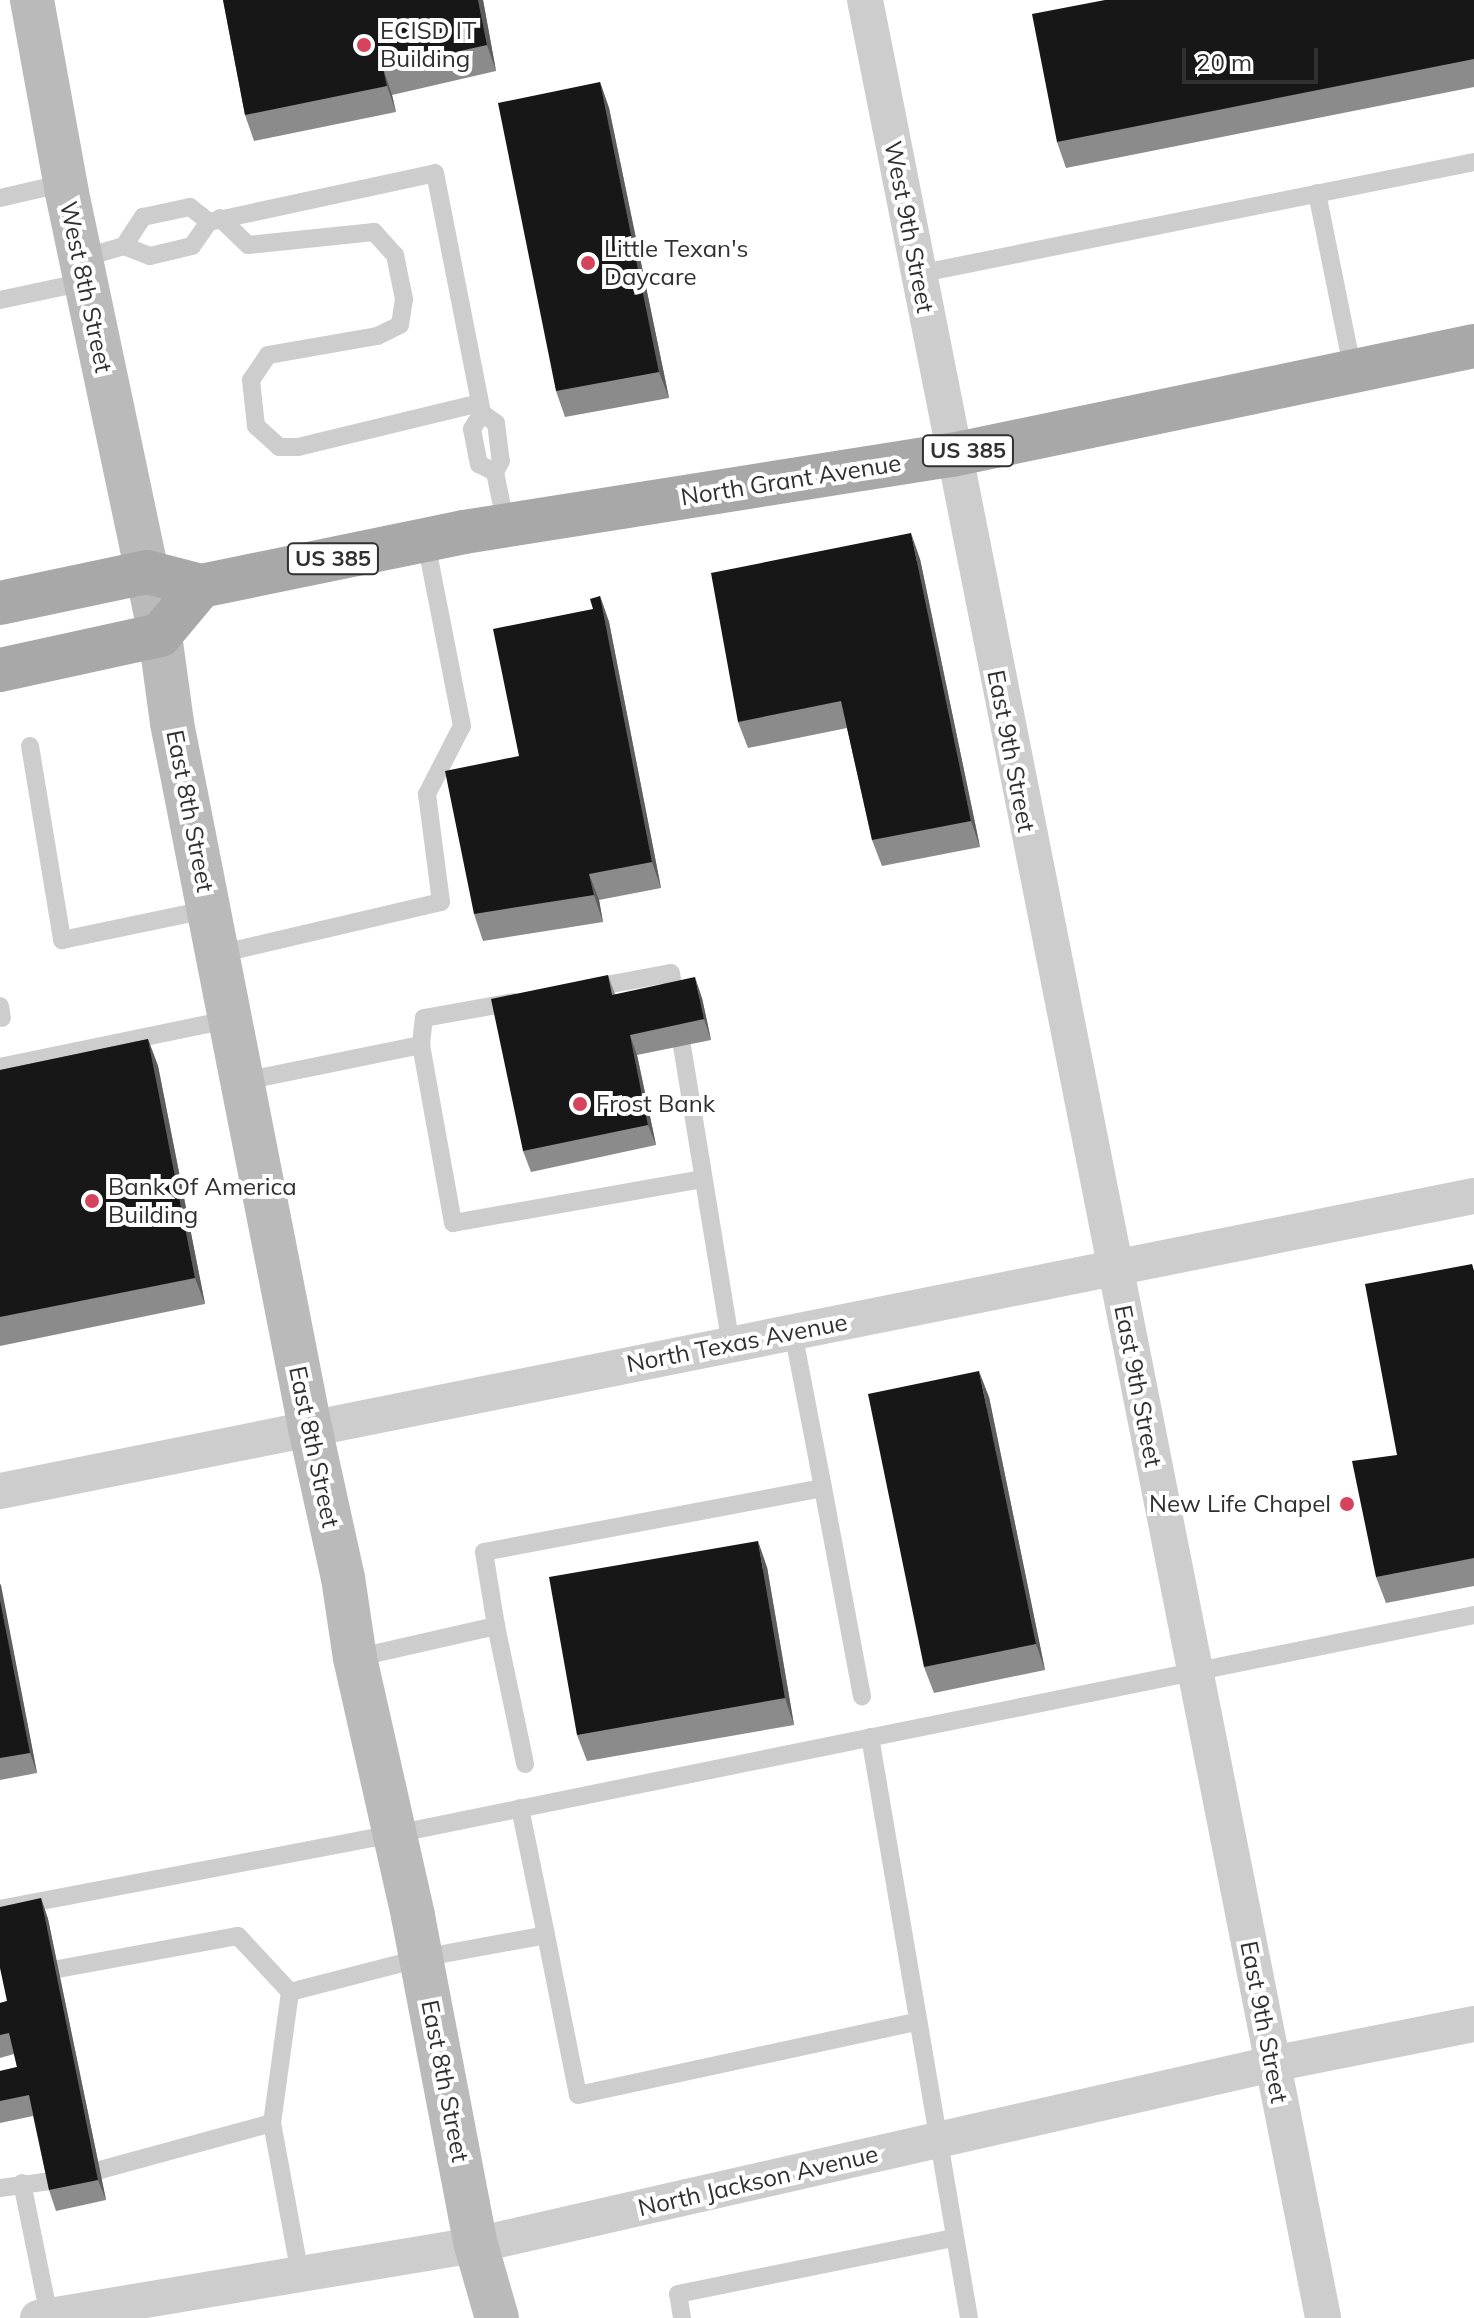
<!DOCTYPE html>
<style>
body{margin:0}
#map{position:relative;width:1474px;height:2318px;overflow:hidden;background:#fff;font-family:Mulish,sans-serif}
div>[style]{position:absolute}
.service>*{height:18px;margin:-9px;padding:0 9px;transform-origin:9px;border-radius:9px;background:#cdcdcd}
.minor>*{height:36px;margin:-18px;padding:0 18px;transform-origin:18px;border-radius:18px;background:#cdcdcd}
.secondary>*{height:44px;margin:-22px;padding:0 22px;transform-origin:22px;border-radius:22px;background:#bababa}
.primary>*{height:44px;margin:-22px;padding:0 22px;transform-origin:22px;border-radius:22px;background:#a8a8a8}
.wall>*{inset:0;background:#8b8b8b}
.shaded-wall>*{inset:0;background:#5d5d5d}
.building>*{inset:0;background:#171717}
.dots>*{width:22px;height:22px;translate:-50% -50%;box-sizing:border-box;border:4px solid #fff;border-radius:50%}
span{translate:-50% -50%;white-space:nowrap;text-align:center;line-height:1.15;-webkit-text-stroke:8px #fff;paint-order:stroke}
.shield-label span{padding:2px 6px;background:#fff;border:2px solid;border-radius:6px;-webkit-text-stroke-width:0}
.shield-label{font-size:22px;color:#303030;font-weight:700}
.poi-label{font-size:24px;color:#303030}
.left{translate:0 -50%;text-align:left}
.right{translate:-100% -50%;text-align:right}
.street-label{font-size:24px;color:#303030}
.scale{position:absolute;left:1182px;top:48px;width:136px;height:36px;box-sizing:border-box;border:4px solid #303030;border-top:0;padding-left:10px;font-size:24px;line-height:28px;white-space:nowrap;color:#303030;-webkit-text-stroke:6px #fff;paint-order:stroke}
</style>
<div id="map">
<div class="service">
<div style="left:1317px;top:193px;width:182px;rotate:78.6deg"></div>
<div style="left:0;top:198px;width:67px;rotate:-13deg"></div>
<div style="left:220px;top:218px;width:39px;rotate:44deg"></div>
<div style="left:248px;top:245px;width:127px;rotate:-5.9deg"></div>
<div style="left:374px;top:232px;width:31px;rotate:48deg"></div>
<div style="left:395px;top:255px;width:45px;rotate:78.4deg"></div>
<div style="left:404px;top:299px;width:26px;rotate:99deg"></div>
<div style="left:400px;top:325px;width:25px;rotate:154deg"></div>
<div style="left:377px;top:336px;width:111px;rotate:170.1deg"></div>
<div style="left:268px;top:355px;width:30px;rotate:124deg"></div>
<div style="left:251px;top:380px;width:46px;rotate:83.8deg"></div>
<div style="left:256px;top:426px;width:31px;rotate:42deg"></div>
<div style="left:279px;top:447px;width:19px"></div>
<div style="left:298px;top:447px;width:187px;rotate:-13.6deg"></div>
<div style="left:124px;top:246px;width:35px;rotate:-57deg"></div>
<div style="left:143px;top:217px;width:48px;rotate:-12deg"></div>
<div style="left:190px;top:207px;width:24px;rotate:38deg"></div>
<div style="left:80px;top:259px;width:46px;rotate:-16.5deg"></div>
<div style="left:124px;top:246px;width:28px;rotate:21deg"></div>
<div style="left:150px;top:256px;width:43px;rotate:-13.4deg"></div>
<div style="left:192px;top:246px;width:29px;rotate:-55deg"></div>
<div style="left:209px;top:222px;width:231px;rotate:-12.2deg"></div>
<div style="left:435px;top:173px;width:245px;rotate:78.9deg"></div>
<div style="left:482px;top:413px;width:19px;rotate:122deg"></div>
<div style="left:472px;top:429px;width:36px;rotate:79deg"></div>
<div style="left:479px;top:464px;width:18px;rotate:27deg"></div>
<div style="left:918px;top:274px;width:567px;rotate:-11.39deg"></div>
<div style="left:0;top:300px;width:87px;rotate:-12deg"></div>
<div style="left:482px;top:413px;width:17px;rotate:36deg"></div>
<div style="left:496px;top:423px;width:38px;rotate:83deg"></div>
<div style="left:501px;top:461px;width:13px;rotate:119deg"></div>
<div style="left:495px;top:472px;width:55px;rotate:78.5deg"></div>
<div style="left:30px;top:746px;width:197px;rotate:80.6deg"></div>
<div style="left:62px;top:940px;width:151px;rotate:-11.8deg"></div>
<div style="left:219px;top:954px;width:228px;rotate:-13.2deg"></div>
<div style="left:441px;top:902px;width:109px;rotate:-97.4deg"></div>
<div style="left:427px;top:794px;width:76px;rotate:-62.8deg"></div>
<div style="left:462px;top:726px;width:187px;rotate:-101.1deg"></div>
<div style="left:590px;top:988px;width:82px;rotate:-10.5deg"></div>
<div style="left:671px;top:973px;width:31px;rotate:81deg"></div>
<div style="left:0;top:1006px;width:12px;rotate:81deg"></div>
<div style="left:421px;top:1045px;width:27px;rotate:-84deg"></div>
<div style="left:424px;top:1018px;width:91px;rotate:-10.1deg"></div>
<div style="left:682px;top:1046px;width:302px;rotate:80.7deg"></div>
<div style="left:0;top:1067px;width:237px;rotate:-11.7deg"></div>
<div style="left:244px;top:1081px;width:181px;rotate:-11.5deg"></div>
<div style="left:421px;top:1045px;width:181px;rotate:79.8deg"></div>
<div style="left:453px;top:1223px;width:254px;rotate:-10deg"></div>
<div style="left:793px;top:1332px;width:159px;rotate:79.1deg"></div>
<div style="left:496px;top:1626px;width:141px;rotate:78.1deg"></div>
<div style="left:355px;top:1658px;width:145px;rotate:-12.8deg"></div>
<div style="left:496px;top:1626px;width:75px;rotate:-99.2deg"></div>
<div style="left:484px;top:1552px;width:345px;rotate:-10.7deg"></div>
<div style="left:823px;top:1488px;width:212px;rotate:79.4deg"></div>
<div style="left:870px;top:1737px;width:589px;rotate:80.33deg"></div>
<div style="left:520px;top:1808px;width:130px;rotate:78.4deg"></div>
<div style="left:0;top:1909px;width:402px;rotate:-10.8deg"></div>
<div style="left:395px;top:1834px;width:1101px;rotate:-11.47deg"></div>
<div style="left:58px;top:1969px;width:183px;rotate:-10.4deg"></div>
<div style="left:238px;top:1936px;width:76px;rotate:47.1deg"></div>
<div style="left:290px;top:1992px;width:132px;rotate:97.8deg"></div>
<div style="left:272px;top:2123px;width:154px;rotate:79.5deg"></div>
<div style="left:290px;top:1992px;width:135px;rotate:-14.5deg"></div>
<div style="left:421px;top:1958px;width:127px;rotate:-10.4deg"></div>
<div style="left:546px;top:1935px;width:163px;rotate:78.7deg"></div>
<div style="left:578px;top:2095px;width:347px;rotate:-12.2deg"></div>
<div style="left:100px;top:2170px;width:178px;rotate:-15.3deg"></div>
<div style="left:22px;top:2183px;width:136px;rotate:78.5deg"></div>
<div style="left:0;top:2188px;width:50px;rotate:-8deg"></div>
<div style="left:682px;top:2318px;width:24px;rotate:-99deg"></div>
<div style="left:678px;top:2294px;width:282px;rotate:-11.5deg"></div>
</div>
<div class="minor">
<div style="left:865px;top:0;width:2363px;rotate:78.82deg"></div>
<div style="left:0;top:1491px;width:1503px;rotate:-11.32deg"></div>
<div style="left:38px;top:2318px;width:444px;rotate:-9.5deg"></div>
<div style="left:476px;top:2245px;width:816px;rotate:-12.81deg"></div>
<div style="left:1272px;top:2064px;width:206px;rotate:-11.2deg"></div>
</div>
<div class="secondary">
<div style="left:32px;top:0;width:196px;rotate:79.7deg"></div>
<div style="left:67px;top:193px;width:452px;rotate:78.1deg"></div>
<div style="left:160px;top:635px;width:89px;rotate:82.2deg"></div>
<div style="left:172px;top:723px;width:718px;rotate:78.92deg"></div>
<div style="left:310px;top:1428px;width:154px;rotate:77.6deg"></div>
<div style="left:343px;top:1578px;width:81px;rotate:81.5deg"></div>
<div style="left:355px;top:1658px;width:264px;rotate:77.3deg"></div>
<div style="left:413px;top:1916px;width:335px;rotate:79.2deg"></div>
<div style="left:476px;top:2245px;width:76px;rotate:74deg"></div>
</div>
<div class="primary">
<div style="left:0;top:603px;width:150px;rotate:-11.9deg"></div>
<div style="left:147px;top:572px;width:56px;rotate:14.5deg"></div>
<div style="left:201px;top:586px;width:268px;rotate:-11.6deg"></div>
<div style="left:464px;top:532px;width:494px;rotate:-9deg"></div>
<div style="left:952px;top:455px;width:533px;rotate:-11.79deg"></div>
<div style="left:0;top:670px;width:164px;rotate:-12.3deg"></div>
<div style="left:160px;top:635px;width:64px;rotate:-50.1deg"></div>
</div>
<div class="wall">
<div style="clip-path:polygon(223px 0,483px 0,496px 71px,392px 95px,396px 112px,254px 141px,245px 115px)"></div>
<div style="clip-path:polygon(1474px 0,1474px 87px,1066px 168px,1057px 142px)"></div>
<div style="clip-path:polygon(600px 82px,609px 108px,669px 398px,565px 417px,556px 391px)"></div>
<div style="clip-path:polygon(920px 559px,980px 847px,882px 866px,872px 840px,847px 728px,748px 748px,738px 722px)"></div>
<div style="clip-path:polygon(600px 596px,609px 622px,661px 888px,599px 900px,603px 922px,483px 941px,474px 914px,519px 756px)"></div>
<div style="clip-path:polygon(608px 975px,615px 994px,702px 998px,711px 1040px,637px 1055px,656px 1145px,531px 1172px,523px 1151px)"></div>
<div style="clip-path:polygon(148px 1039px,158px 1066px,205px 1304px,0 1346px,0 1070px)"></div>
<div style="clip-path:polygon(1474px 1269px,1474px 1586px,1386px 1603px,1376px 1577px,1397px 1455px)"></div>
<div style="clip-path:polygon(989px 1397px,1045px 1670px,934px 1693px,924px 1667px)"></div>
<div style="clip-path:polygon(767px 1567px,794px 1725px,587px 1761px,577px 1735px)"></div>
<div style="clip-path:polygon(0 1584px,37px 1773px,0 1780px)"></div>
<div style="clip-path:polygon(41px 1898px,48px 1919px,106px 2200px,56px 2211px,49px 2190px,33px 2116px,0 2123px,0 2071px,17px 2067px,14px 2054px,0 2058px,0 2003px,7px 2001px)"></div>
</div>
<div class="shaded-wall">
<div style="clip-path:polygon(478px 0,483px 0,496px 71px,487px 45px)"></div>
<div style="clip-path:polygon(383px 68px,392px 95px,396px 112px,387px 86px)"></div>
<div style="clip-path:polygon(600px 82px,609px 108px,669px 398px,659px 372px)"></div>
<div style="clip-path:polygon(911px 533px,920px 559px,980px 847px,971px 821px)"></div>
<div style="clip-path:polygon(600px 596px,609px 622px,661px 888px,652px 862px)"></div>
<div style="clip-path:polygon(589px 874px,599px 900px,603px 922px,594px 895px)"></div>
<div style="clip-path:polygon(695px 977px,702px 998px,711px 1040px,704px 1019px)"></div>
<div style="clip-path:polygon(630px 1035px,637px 1055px,656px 1145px,648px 1125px)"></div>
<div style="clip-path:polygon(148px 1039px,158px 1066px,205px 1304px,195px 1278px)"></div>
<div style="clip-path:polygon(979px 1371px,989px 1397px,1045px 1670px,1036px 1644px)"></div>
<div style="clip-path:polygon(758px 1541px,767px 1567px,794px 1725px,785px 1698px)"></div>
<div style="clip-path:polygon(0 1584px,1px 1585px,37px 1773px,30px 1753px,0 1600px)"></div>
<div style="clip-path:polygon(41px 1898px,48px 1919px,106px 2200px,98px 2180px)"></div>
</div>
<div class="building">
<div style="clip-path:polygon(223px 0,478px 0,487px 45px,383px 68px,387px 86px,245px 115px)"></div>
<div style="clip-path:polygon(1105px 0,1474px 0,1474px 59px,1057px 142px,1032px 14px)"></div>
<div style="clip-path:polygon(600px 82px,659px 372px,556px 391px,498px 103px)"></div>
<div style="clip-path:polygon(911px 533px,971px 821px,872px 840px,841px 701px,738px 722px,711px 573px)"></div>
<div style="clip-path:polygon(600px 596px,652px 862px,589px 874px,594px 895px,474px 914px,445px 771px,519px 756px,493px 629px,593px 609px,590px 599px)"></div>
<div style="clip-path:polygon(608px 975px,612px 995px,695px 977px,704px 1019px,630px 1035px,648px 1125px,523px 1151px,491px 999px)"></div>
<div style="clip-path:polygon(148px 1039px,195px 1278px,0 1317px,0 1070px)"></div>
<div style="clip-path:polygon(1472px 1264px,1474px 1271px,1474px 1558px,1376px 1577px,1352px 1461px,1397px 1455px,1365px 1284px)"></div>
<div style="clip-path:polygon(979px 1371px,1036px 1644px,924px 1667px,868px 1394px)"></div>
<div style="clip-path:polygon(758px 1541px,785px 1698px,577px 1735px,549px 1577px)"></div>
<div style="clip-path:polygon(0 1600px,30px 1753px,0 1758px)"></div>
<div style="clip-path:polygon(41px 1898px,98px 2180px,49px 2190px,29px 2095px,0 2101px,0 2071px,17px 2067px,9px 2033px,0 2035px,0 2003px,7px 2001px,0 1968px,0 1907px)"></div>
</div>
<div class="dots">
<div style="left:364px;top:45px;background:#d5445c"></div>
<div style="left:588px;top:263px;background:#d5445c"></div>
<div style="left:580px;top:1104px;background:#d5445c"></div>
<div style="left:92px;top:1201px;background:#d5445c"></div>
<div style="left:1347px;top:1504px;background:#d5445c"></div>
</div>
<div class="shield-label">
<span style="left:968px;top:451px">US 385</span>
<span style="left:333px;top:559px">US 385</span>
</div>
<div class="poi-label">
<span class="left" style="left:380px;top:45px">ECISD IT<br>Building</span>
<span class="left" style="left:604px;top:263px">Little Texan's<br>Daycare</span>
<span class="left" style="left:596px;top:1104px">Frost Bank</span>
<span class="left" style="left:108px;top:1201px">Bank Of America<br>Building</span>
<span class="right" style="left:1331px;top:1504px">New Life Chapel</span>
</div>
<div class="street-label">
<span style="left:909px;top:227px;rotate:79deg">West 9th Street</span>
<span style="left:86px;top:287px;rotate:78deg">West 8th Street</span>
<span style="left:791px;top:480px;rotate:-9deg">North Grant Avenue</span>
<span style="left:1011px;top:751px;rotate:79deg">East 9th Street</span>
<span style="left:190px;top:811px;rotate:79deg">East 8th Street</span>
<span style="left:737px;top:1343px;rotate:-11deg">North Texas Avenue</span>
<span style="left:1138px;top:1386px;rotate:79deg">East 9th Street</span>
<span style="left:314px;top:1447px;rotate:78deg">East 8th Street</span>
<span style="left:1264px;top:2022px;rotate:79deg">East 9th Street</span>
<span style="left:445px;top:2081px;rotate:79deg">East 8th Street</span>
<span style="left:758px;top:2181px;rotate:-13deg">North Jackson Avenue</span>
</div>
<div class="scale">20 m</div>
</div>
